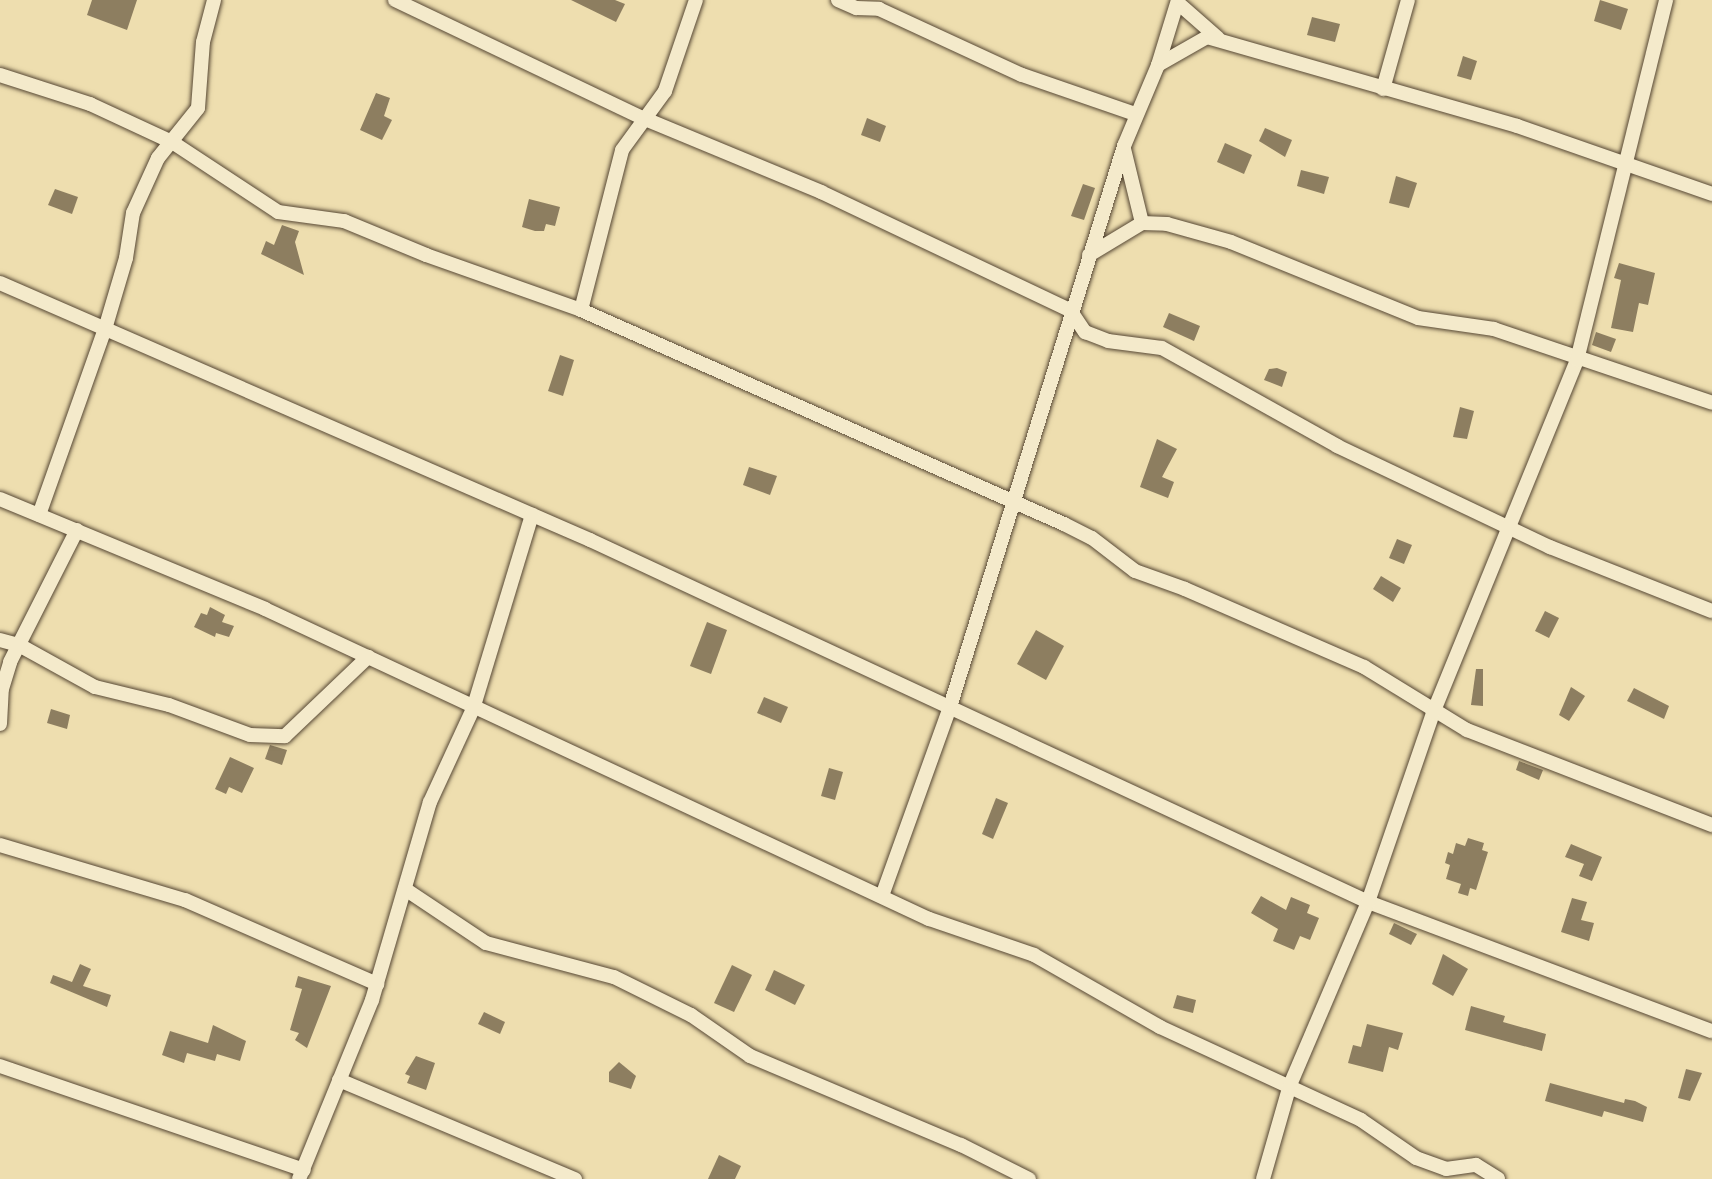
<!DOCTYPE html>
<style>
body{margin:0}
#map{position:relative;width:1712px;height:1179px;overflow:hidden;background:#eedeaf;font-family:"IM FELL DW Pica",serif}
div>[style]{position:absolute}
.building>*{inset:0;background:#8d7e60}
.roads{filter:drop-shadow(0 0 2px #564734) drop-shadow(0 0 2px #564734)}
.minor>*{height:14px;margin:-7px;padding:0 7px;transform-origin:7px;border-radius:7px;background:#f4eacb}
span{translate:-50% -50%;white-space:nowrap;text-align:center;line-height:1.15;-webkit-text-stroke:6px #f4eacb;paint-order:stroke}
</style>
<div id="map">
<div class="building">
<div style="clip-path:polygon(92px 0,137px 0,127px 30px,87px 15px)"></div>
<div style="clip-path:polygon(571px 0,615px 0,625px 4px,616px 22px)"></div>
<div style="clip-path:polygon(1600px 0,1628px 9px,1621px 30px,1594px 21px)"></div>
<div style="clip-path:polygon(1312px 17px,1340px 24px,1335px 42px,1307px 35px)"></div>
<div style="clip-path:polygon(1463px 56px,1477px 61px,1471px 80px,1457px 76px)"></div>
<div style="clip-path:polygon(376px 93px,390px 98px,384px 116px,392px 120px,382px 140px,360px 130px)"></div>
<div style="clip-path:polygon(867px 118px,886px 126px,880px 142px,861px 135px)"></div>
<div style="clip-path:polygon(1265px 128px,1292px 140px,1285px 157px,1259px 141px)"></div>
<div style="clip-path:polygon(1225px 143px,1252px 155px,1244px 174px,1217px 162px)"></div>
<div style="clip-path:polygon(1301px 170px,1329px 177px,1324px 194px,1297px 186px)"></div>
<div style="clip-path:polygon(1396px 176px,1417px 183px,1409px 208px,1389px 203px)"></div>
<div style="clip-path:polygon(1083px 184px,1095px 188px,1084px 220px,1071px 216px)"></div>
<div style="clip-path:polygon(55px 189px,78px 197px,72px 214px,48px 205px)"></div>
<div style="clip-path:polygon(529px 199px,560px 207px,555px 226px,546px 224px,544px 231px,535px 231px,522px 227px)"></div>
<div style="clip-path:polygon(282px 225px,299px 231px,295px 242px,304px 275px,261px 254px,266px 241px,274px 245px)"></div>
<div style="clip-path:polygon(1619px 263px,1655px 273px,1648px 305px,1639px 303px,1633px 332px,1611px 328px,1621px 280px,1614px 278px)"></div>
<div style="clip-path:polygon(1169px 313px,1200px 326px,1194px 341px,1163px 327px)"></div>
<div style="clip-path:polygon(1596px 332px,1616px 339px,1611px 352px,1592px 345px)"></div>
<div style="clip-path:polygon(560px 355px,574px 360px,563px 396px,548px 391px)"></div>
<div style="clip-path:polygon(1277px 368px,1287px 372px,1282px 387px,1264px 380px,1269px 369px)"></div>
<div style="clip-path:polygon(1460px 407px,1474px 411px,1467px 439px,1453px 437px)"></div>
<div style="clip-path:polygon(1157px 439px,1177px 449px,1162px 477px,1174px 482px,1168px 498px,1140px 487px)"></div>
<div style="clip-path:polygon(749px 467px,777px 476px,770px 495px,743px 485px)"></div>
<div style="clip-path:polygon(1397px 539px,1412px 545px,1404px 564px,1389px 558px)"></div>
<div style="clip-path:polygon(1381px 576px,1401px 588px,1393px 602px,1373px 589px)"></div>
<div style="clip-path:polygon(210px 607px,225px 615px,222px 622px,234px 626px,229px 637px,216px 633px,215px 637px,194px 627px,201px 613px,207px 615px)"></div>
<div style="clip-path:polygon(1545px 611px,1559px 618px,1549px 638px,1535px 631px)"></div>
<div style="clip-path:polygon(707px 622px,727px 630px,711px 674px,690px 666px)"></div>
<div style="clip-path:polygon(1036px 630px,1064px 646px,1046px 680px,1017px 664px)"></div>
<div style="clip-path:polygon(1476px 669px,1483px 669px,1483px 706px,1471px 705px)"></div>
<div style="clip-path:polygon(1571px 687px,1585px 696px,1569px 721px,1559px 715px)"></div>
<div style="clip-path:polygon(1634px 688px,1669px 706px,1664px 719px,1627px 701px)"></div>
<div style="clip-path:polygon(764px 697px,788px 707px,781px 723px,757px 713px)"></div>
<div style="clip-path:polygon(51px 709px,70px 715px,67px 729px,47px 723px)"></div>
<div style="clip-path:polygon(270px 745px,287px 750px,282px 765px,265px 759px)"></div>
<div style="clip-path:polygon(230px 757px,254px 768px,242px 793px,229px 787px,226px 794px,215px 789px)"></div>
<div style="clip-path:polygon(1519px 761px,1543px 770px,1539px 780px,1516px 770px)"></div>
<div style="clip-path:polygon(829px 768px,843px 772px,835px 800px,821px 796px)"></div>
<div style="clip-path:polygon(996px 798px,1008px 803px,993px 839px,982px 834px)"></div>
<div style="clip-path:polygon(1468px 838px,1484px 843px,1482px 850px,1488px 852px,1476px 890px,1470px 888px,1468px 896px,1458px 893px,1461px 884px,1446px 879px,1450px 865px,1445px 863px,1448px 852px,1453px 854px,1456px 843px,1465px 846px)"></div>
<div style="clip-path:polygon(1571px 844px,1602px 857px,1592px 881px,1579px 876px,1584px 864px,1565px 857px)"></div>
<div style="clip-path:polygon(1261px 896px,1286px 910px,1291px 897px,1310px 905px,1307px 913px,1319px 918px,1310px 940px,1300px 936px,1294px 950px,1273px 941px,1278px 929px,1251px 913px)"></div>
<div style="clip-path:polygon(1572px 898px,1587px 902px,1581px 920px,1594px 923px,1589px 941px,1561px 932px)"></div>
<div style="clip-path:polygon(1394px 923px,1417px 934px,1411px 945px,1389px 934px)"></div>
<div style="clip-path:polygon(1443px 954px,1468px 969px,1453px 996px,1432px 984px)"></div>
<div style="clip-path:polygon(80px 964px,91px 969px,83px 986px,111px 995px,107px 1007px,50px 983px,53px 975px,72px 982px)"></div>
<div style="clip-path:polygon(732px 965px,752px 975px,734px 1012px,714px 1003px)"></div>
<div style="clip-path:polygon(774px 970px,805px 985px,795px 1005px,765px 990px)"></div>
<div style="clip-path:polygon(298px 976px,331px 986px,307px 1048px,295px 1040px,299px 1033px,290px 1030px,302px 989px,295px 987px)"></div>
<div style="clip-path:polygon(1177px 995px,1196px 1000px,1193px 1013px,1173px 1008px)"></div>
<div style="clip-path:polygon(1471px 1006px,1505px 1016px,1503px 1022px,1546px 1034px,1542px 1051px,1465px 1030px)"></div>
<div style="clip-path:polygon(484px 1012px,505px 1022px,500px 1034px,478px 1024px)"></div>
<div style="clip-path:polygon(1367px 1024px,1403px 1033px,1398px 1050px,1389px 1047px,1383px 1072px,1348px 1063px,1353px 1045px,1361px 1047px)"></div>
<div style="clip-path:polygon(213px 1025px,246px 1041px,240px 1061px,217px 1054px,215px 1061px,187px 1053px,184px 1063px,162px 1055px,170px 1031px,208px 1043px)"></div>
<div style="clip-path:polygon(416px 1056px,435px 1063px,426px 1090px,407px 1083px,410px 1076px,405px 1074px)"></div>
<div style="clip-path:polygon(619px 1062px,636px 1076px,631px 1089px,609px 1082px,609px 1072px)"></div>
<div style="clip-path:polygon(1686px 1069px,1702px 1073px,1690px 1101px,1678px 1098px)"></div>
<div style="clip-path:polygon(1550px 1083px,1624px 1103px,1625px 1099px,1635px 1101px,1647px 1107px,1643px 1122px,1604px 1111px,1602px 1117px,1545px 1101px)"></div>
<div style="clip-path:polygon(719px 1155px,741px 1166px,735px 1179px,708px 1179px)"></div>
</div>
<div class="roads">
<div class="minor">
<div style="left:395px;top:0;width:277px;rotate:25.5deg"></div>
<div style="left:645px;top:119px;width:191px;rotate:22.5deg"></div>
<div style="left:821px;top:192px;width:276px;rotate:25.4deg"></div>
<div style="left:1070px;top:310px;width:27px;rotate:56deg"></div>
<div style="left:1085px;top:332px;width:25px;rotate:21deg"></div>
<div style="left:1108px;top:341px;width:54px;rotate:7.4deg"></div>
<div style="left:1162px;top:348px;width:201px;rotate:29.2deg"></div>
<div style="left:1337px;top:446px;width:236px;rotate:25.4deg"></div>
<div style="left:1550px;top:547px;width:174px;rotate:21.6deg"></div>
<div style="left:838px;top:0;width:20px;rotate:24deg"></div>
<div style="left:856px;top:8px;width:23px;rotate:2deg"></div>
<div style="left:879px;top:9px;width:157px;rotate:24.8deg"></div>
<div style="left:1022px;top:75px;width:120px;rotate:19deg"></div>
<div style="left:1178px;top:3px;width:53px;rotate:41.2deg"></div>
<div style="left:1158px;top:65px;width:68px;rotate:-72.9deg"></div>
<div style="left:0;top:75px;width:95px;rotate:17.9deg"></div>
<div style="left:90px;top:104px;width:90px;rotate:24.9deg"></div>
<div style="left:172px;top:142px;width:127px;rotate:33.4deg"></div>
<div style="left:278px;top:212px;width:67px;rotate:7.8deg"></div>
<div style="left:344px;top:221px;width:89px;rotate:22.5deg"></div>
<div style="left:426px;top:255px;width:164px;rotate:19.5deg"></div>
<div style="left:581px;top:310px;width:528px;rotate:23.9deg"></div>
<div style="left:1064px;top:524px;width:31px;rotate:27deg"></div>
<div style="left:1092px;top:538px;width:54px;rotate:37.5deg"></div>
<div style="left:1135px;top:571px;width:53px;rotate:19.8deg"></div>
<div style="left:1185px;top:589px;width:195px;rotate:23.5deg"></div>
<div style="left:1364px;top:667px;width:121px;rotate:31.5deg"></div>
<div style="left:1467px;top:730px;width:263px;rotate:21.2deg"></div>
<div style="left:1383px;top:89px;width:92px;rotate:-74.3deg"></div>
<div style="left:1124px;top:149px;width:76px;rotate:76.3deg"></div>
<div style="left:1089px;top:255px;width:62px;rotate:-31.1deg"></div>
<div style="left:1142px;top:223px;width:25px;rotate:2deg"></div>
<div style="left:1167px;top:224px;width:66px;rotate:15.7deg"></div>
<div style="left:1231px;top:242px;width:202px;rotate:22.1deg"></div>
<div style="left:1418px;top:318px;width:77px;rotate:8.2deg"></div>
<div style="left:1494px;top:329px;width:230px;rotate:18.7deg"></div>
<div style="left:0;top:283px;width:644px;rotate:23.54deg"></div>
<div style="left:590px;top:540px;width:858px;rotate:24.95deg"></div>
<div style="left:1368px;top:902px;width:367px;rotate:20.6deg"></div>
<div style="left:581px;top:310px;width:165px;rotate:-75.6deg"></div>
<div style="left:622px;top:150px;width:73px;rotate:-53.9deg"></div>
<div style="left:665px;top:91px;width:96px;rotate:-71.2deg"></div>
<div style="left:0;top:499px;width:287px;rotate:22.5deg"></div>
<div style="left:265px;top:609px;width:733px;rotate:25.03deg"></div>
<div style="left:929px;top:919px;width:111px;rotate:18.9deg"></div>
<div style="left:1034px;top:955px;width:145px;rotate:29.7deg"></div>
<div style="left:1160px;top:1027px;width:221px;rotate:24.8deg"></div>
<div style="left:1361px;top:1120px;width:67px;rotate:34.6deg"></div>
<div style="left:1416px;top:1158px;width:32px;rotate:20deg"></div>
<div style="left:1446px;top:1169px;width:30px;rotate:-8deg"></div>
<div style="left:1476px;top:1165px;width:26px;rotate:32deg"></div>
<div style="left:39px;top:515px;width:197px;rotate:-70.5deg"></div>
<div style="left:105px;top:329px;width:74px;rotate:-73.5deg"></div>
<div style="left:126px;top:258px;width:46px;rotate:-81.2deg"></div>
<div style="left:133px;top:213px;width:60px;rotate:-65.6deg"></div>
<div style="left:158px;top:158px;width:64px;rotate:-51.3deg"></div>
<div style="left:198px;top:108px;width:66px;rotate:-85.7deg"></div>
<div style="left:203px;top:42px;width:43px;rotate:-75.3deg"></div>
<div style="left:0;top:640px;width:20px;rotate:15deg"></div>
<div style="left:19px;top:645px;width:87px;rotate:28.9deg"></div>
<div style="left:95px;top:687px;width:76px;rotate:13.7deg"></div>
<div style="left:169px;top:705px;width:86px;rotate:20.3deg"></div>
<div style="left:250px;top:735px;width:35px;rotate:2deg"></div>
<div style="left:285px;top:736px;width:115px;rotate:-43.6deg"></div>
<div style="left:0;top:724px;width:35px;rotate:-87deg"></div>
<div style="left:2px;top:689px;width:28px;rotate:-73deg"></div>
<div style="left:10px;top:662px;width:148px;rotate:-63.1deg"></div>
<div style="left:0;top:845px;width:193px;rotate:16.6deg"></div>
<div style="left:185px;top:900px;width:210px;rotate:23.6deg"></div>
<div style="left:405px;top:889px;width:97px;rotate:33.7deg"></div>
<div style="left:486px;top:943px;width:132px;rotate:14.9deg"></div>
<div style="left:614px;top:977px;width:86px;rotate:26.3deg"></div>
<div style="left:691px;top:1015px;width:72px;rotate:34.8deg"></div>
<div style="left:750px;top:1056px;width:229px;rotate:22.9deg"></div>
<div style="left:961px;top:1145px;width:76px;rotate:26.6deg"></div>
<div style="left:882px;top:896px;width:198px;rotate:-70.2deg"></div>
<div style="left:949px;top:710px;width:591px;rotate:-72.76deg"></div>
<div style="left:1124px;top:146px;width:88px;rotate:-67.2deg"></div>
<div style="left:1158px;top:65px;width:56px;rotate:-29.7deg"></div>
<div style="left:1207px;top:37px;width:323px;rotate:16deg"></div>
<div style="left:1517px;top:126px;width:207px;rotate:19.2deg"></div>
<div style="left:0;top:1066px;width:321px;rotate:18.9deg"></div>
<div style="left:339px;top:1080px;width:256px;rotate:22.8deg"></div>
<div style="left:299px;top:1179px;width:193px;rotate:-67.8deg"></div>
<div style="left:372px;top:1000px;width:206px;rotate:-73.7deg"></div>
<div style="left:430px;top:802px;width:102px;rotate:-65.2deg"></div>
<div style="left:473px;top:709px;width:203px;rotate:-73.1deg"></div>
<div style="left:1263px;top:1179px;width:98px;rotate:-74deg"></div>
<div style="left:1290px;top:1085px;width:199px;rotate:-66.9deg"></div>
<div style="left:1368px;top:902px;width:200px;rotate:-71deg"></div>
<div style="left:1433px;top:713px;width:381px;rotate:-67.8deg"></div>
<div style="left:1577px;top:360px;width:371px;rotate:-76.1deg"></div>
</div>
</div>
</div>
